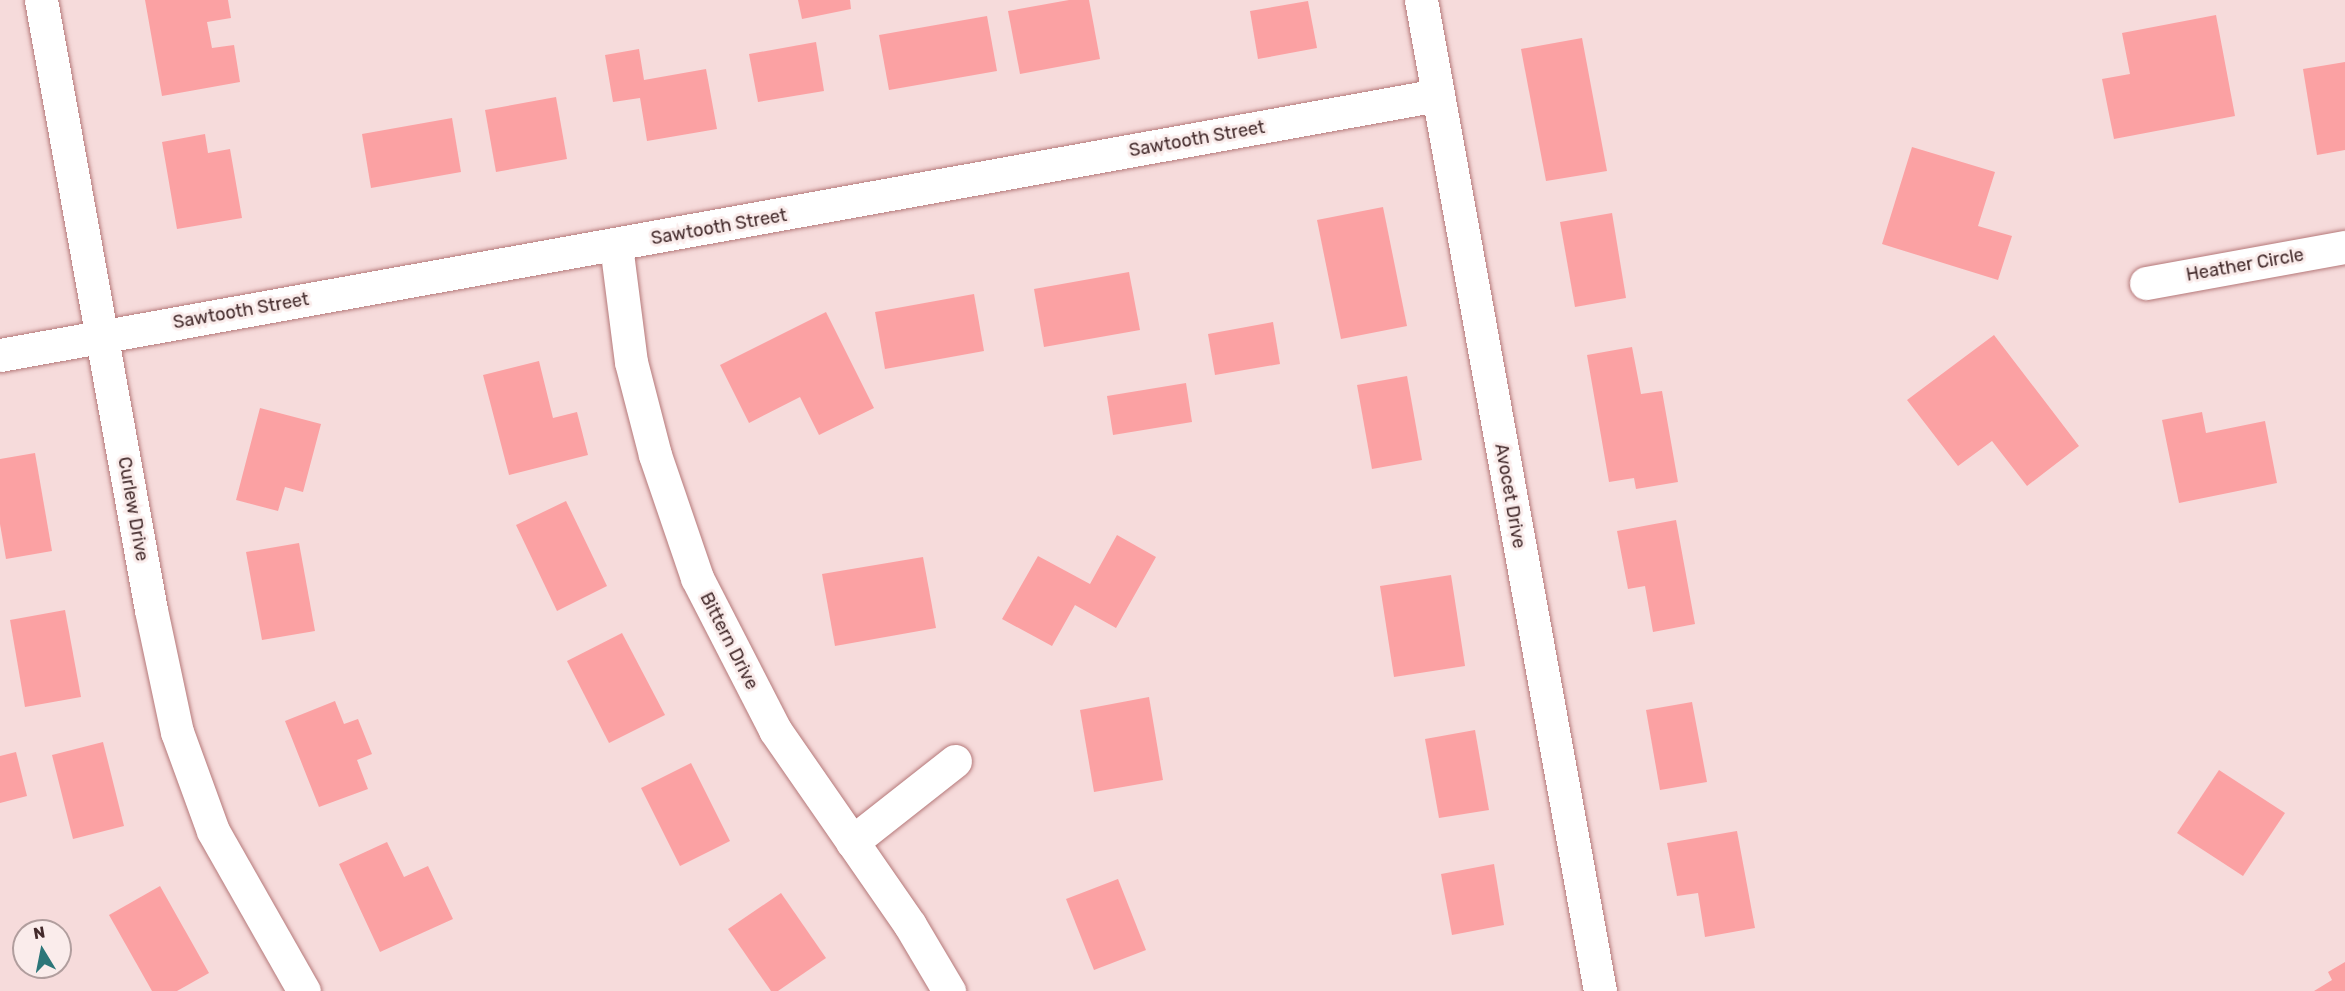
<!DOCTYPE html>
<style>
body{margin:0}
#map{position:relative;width:2345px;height:991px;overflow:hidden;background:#f6dbdb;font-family:Rubik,sans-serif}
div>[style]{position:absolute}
.building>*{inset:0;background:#fba1a3}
.roads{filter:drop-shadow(0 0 2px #b5797a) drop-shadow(0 0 2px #b5797a)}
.minor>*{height:33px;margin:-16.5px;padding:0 16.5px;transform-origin:16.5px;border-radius:16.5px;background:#fff}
span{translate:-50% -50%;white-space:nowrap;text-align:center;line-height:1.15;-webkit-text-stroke:6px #faeceb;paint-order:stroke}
.street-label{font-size:18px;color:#432a2b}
.north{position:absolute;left:12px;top:919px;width:60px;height:60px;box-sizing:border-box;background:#faeceb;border:2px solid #b19e9e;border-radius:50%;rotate:350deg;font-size:16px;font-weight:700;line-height:24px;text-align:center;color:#432a2b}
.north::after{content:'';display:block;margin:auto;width:21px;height:27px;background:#2c7679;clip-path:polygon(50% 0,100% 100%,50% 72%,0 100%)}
</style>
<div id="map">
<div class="building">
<div style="clip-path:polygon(145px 0,228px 0,231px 18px,207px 22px,212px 48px,234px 45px,240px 82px,162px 96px)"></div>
<div style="clip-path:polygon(798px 0,850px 0,851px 9px,802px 19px)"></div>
<div style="clip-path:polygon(1069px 0,1089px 0,1100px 59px,1020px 74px,1008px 11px)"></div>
<div style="clip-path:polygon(1308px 1px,1317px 48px,1258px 59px,1250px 11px)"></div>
<div style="clip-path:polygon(2216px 15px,2235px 116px,2114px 139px,2102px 79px,2130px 74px,2122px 33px)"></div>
<div style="clip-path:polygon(987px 16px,997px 71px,889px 90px,879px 35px)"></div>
<div style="clip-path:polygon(1582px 38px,1607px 171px,1546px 181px,1521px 49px)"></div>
<div style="clip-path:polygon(816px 42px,824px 91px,758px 102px,749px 54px)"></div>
<div style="clip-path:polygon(639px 49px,644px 80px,706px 69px,717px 129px,647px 141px,640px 98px,613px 102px,605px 55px)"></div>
<div style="clip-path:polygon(2345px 62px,2345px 150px,2317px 155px,2303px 69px)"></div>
<div style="clip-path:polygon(556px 97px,567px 159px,496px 172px,485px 110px)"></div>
<div style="clip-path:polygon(452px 118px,461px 172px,371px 188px,362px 134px)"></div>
<div style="clip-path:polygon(205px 134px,208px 153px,230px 149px,242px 218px,177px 229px,162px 142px)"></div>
<div style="clip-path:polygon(1912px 147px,1995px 172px,1978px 226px,2012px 236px,1998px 280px,1882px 244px)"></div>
<div style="clip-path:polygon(1383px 207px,1407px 326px,1341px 339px,1317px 220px)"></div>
<div style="clip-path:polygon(1612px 213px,1626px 298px,1575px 307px,1560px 222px)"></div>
<div style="clip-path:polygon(1129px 272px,1140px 330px,1044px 347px,1034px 289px)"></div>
<div style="clip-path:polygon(974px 294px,984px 351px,885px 369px,875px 312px)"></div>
<div style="clip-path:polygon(826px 312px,874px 408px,819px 435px,800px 397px,749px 423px,720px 365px)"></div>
<div style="clip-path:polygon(1273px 322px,1280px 364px,1215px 375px,1208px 334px)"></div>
<div style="clip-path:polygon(1994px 335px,2079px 446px,2027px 486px,1992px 441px,1958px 466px,1907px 400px)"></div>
<div style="clip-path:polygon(1632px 347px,1641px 394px,1662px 391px,1678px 482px,1636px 489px,1634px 478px,1609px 482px,1587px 355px)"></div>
<div style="clip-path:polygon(539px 361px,553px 418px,577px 412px,588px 455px,509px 475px,483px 375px)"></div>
<div style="clip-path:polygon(1407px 376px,1422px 460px,1372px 469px,1357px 385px)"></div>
<div style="clip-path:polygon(1186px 383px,1192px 422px,1113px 435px,1107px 396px)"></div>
<div style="clip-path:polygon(260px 408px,321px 424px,303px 492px,285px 487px,278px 511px,236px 500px)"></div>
<div style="clip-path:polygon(2202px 412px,2206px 433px,2265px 421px,2277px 483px,2179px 503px,2162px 420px)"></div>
<div style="clip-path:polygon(35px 453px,52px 551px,6px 559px,0 524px,0 459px)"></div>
<div style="clip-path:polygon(566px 501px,607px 586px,557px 611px,516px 525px)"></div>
<div style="clip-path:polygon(1676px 520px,1695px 624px,1653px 632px,1645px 586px,1628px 589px,1617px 531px)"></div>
<div style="clip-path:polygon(1117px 535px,1156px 557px,1116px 628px,1075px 605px,1052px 646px,1002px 619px,1038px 556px,1090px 584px)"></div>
<div style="clip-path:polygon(299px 543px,315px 631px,262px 640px,246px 552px)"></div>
<div style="clip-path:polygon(923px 557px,936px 628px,835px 646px,822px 574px)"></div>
<div style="clip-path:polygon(1451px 575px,1465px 666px,1394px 677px,1380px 586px)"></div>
<div style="clip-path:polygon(65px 610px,81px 697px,25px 707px,10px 620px)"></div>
<div style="clip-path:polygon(622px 633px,665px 715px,609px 743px,567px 661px)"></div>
<div style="clip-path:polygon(1149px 697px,1163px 780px,1094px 792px,1080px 710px)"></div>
<div style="clip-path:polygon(335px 701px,344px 724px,358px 719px,372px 754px,357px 760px,368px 789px,319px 807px,285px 721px)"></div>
<div style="clip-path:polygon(1692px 702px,1707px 782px,1660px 790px,1646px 710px)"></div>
<div style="clip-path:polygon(1475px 730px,1489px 810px,1439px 818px,1425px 739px)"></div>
<div style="clip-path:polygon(103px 742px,124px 826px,73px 839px,52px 755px)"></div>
<div style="clip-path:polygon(16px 752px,27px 796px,0 803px,0 756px)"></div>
<div style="clip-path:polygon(691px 763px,730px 841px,680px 866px,641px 788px)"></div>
<div style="clip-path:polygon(2219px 770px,2285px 813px,2243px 876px,2177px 833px)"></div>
<div style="clip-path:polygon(1737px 831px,1755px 928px,1705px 937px,1698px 893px,1677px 896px,1667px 843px)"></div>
<div style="clip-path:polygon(387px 842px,404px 877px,428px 866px,453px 919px,380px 952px,339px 864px)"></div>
<div style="clip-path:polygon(1494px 864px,1504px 925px,1452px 935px,1441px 874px)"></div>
<div style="clip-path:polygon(1118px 879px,1146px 950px,1094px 970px,1066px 899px)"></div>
<div style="clip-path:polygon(160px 886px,209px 973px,177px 991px,152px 991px,109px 915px)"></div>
<div style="clip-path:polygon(781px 893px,826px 958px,778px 991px,771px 991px,728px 929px)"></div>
<div style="clip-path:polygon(2345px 962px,2345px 991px,2314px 991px,2332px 980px,2328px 972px)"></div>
</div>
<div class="roads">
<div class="minor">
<div style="left:41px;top:0;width:620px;rotate:79.78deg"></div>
<div style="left:151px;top:610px;width:125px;rotate:78deg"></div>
<div style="left:177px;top:732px;width:105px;rotate:70deg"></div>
<div style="left:213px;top:831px;width:184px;rotate:60.4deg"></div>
<div style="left:1421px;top:0;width:1007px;rotate:79.76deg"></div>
<div style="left:616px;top:245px;width:118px;rotate:82.7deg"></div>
<div style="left:631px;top:362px;width:96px;rotate:75.5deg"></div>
<div style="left:655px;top:455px;width:130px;rotate:71.1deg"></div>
<div style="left:697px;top:578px;width:171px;rotate:62.8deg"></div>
<div style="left:775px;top:730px;width:237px;rotate:55.3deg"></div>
<div style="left:910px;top:925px;width:77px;rotate:59.4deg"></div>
<div style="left:2146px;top:283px;width:202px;rotate:-10.3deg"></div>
<div style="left:0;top:355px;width:1461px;rotate:-10.25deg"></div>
<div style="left:852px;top:842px;width:131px;rotate:-38.2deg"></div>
</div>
</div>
<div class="street-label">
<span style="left:1197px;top:139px;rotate:-10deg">Sawtooth Street</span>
<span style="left:719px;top:227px;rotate:-10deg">Sawtooth Street</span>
<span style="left:2245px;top:265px;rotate:-10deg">Heather Circle</span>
<span style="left:241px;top:311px;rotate:-10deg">Sawtooth Street</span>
<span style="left:1510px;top:496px;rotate:80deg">Avocet Drive</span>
<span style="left:133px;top:509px;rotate:80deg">Curlew Drive</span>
<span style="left:729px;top:641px;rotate:63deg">Bittern Drive</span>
</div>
<div class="north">N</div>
</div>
